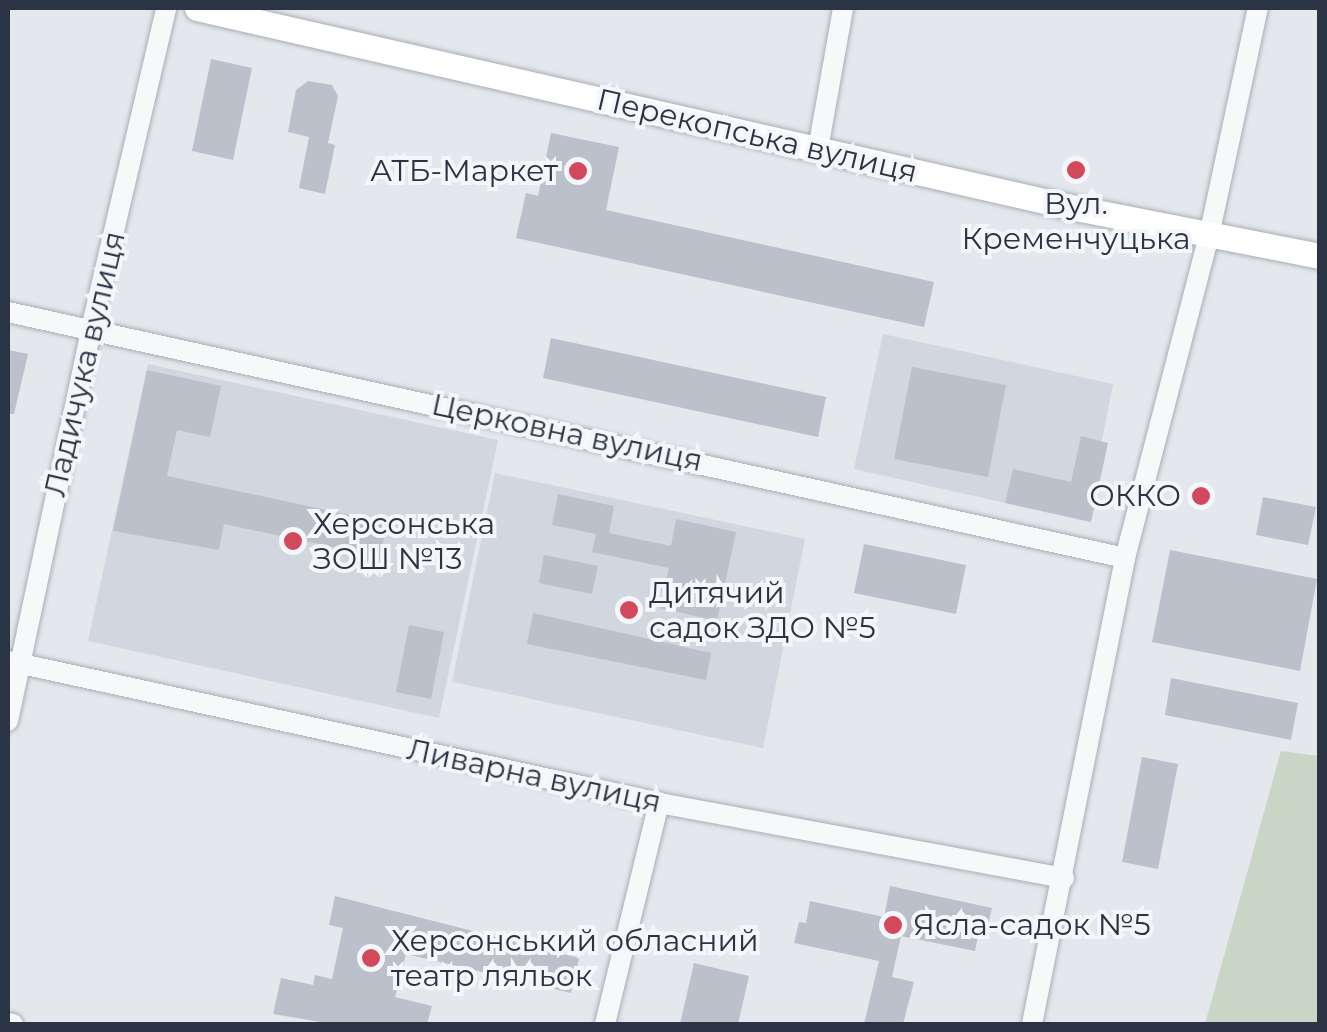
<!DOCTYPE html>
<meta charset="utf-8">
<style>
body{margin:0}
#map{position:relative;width:1327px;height:1032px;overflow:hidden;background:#e4e7ec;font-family:Montserrat,sans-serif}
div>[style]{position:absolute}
.built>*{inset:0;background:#d2d6de}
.green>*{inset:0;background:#c9d6c5}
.building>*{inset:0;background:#bbc0ca}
.roads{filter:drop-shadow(0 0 2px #a9aeb7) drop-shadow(0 0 2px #a9aeb7)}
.minor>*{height:20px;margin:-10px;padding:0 10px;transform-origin:10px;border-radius:10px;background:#f7f8fa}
.major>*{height:25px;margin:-12.5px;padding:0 12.5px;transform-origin:12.5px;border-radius:12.5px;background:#fff}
.dots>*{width:28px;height:28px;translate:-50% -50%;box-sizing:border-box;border:5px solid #f4f6f9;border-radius:50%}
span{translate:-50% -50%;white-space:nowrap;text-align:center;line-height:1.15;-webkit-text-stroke:8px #f4f6f9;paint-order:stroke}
.street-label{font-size:30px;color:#2b3445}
.poi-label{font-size:30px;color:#2b3445}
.right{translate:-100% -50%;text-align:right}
.left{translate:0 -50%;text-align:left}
.frame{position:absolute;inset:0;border:10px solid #2b3445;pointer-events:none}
</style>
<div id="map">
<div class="built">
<div style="clip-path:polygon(883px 334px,1113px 384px,1086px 521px,854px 469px)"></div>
<div style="clip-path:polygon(148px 364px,498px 440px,439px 718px,88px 641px)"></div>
<div style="clip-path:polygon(495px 473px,805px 539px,763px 748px,452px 682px)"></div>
</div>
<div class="green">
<div style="clip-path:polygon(1281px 751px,1319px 756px,1319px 1024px,1205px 1024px)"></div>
</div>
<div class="building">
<div style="clip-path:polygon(211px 59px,252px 68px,233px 160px,192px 151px)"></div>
<div style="clip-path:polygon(308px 81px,332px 85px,338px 96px,328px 143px,335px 145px,325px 194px,299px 188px,309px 137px,288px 132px,296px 90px)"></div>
<div style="clip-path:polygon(551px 133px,619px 147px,606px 210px,934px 282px,924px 327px,516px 238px,526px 193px,538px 196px)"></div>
<div style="clip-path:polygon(551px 338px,826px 397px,818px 437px,543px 378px)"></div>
<div style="clip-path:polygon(8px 350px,28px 354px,14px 414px,8px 414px)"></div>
<div style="clip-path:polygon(912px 367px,1006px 385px,988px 477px,894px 459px)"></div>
<div style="clip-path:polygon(147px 370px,221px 386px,210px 437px,177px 430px,167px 476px,387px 523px,379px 563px,350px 557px,352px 551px,224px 524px,219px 550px,113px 531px)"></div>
<div style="clip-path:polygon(1081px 436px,1108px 443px,1091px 522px,1005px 503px,1013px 469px,1071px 482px)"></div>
<div style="clip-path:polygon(558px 494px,614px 506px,609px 533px,671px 546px,676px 519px,736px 532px,717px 621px,660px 608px,669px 568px,592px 552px,596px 534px,552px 525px)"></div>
<div style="clip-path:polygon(1263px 497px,1316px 507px,1308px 545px,1256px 535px)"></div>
<div style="clip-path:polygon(864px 544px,966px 565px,956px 614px,854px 593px)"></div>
<div style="clip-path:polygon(1170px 550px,1317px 579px,1300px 671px,1152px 642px)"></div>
<div style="clip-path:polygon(544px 555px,598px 566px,592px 594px,539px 583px)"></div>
<div style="clip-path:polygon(533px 613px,711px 653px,706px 680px,527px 644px)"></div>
<div style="clip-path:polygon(409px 625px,444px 632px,431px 699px,396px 692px)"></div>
<div style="clip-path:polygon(1171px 678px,1298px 703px,1291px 740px,1165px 715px)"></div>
<div style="clip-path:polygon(1142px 757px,1178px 764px,1158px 869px,1122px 862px)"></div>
<div style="clip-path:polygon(890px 886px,992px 908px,987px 929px,980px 927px,975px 951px,901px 936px,892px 977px,914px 982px,903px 1024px,864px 1024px,879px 961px,794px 943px,799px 922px,806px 923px,810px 901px,884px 917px)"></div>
<div style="clip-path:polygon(335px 896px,579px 958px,571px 993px,406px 954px,395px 997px,432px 1006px,427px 1024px,332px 1024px,273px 1014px,281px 978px,313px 985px,315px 975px,332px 979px,343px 928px,329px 925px)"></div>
<div style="clip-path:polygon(694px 963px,749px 976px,738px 1024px,680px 1024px)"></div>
</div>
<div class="roads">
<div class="minor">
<div style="left:818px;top:149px;width:143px;rotate:-79.9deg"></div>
<div style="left:8px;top:312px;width:1144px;rotate:12.42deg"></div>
<div style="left:8px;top:661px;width:666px;rotate:12.3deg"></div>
<div style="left:659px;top:803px;width:412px;rotate:10.5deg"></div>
<div style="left:8px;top:721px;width:401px;rotate:-78deg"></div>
<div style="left:91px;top:329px;width:330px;rotate:-76.8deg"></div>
<div style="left:8px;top:1023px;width:5px;rotate:11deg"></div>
<div style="left:605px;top:1024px;width:228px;rotate:-76.3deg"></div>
<div style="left:1032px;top:1024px;width:475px;rotate:-78.7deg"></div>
<div style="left:1125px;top:558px;width:333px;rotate:-75.4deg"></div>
<div style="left:1209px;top:236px;width:233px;rotate:-77.9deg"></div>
</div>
<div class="major">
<div style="left:197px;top:8px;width:900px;rotate:12.83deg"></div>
<div style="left:1075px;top:208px;width:250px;rotate:11.1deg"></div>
</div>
</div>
<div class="dots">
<div style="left:1076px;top:170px;background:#d1495b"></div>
<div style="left:578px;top:171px;background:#d1495b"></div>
<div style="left:1201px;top:496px;background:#d1495b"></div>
<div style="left:293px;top:541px;background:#d1495b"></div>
<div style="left:629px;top:610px;background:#d1495b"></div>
<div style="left:893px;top:925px;background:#d1495b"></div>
<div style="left:371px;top:958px;background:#d1495b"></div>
</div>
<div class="street-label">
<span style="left:757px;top:136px;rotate:13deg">Перекопська вулиця</span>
<span style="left:85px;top:364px;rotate:-77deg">Ладичука вулиця</span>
<span style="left:567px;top:433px;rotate:12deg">Церковна вулиця</span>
<span style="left:534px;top:776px;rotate:12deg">Ливарна вулиця</span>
</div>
<div class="poi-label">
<span class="right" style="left:558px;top:171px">АТБ-Маркет</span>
<span style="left:1076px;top:221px">Вул.<br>Кременчуцька</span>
<span class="right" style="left:1181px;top:496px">ОККО</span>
<span class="left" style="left:313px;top:541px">Херсонська<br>ЗОШ №13</span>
<span class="left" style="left:649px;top:610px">Дитячий<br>садок ЗДО №5</span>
<span class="left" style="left:913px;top:925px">Ясла-садок №5</span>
<span class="left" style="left:391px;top:958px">Херсонський обласний<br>театр ляльок</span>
</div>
<div class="frame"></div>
</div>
